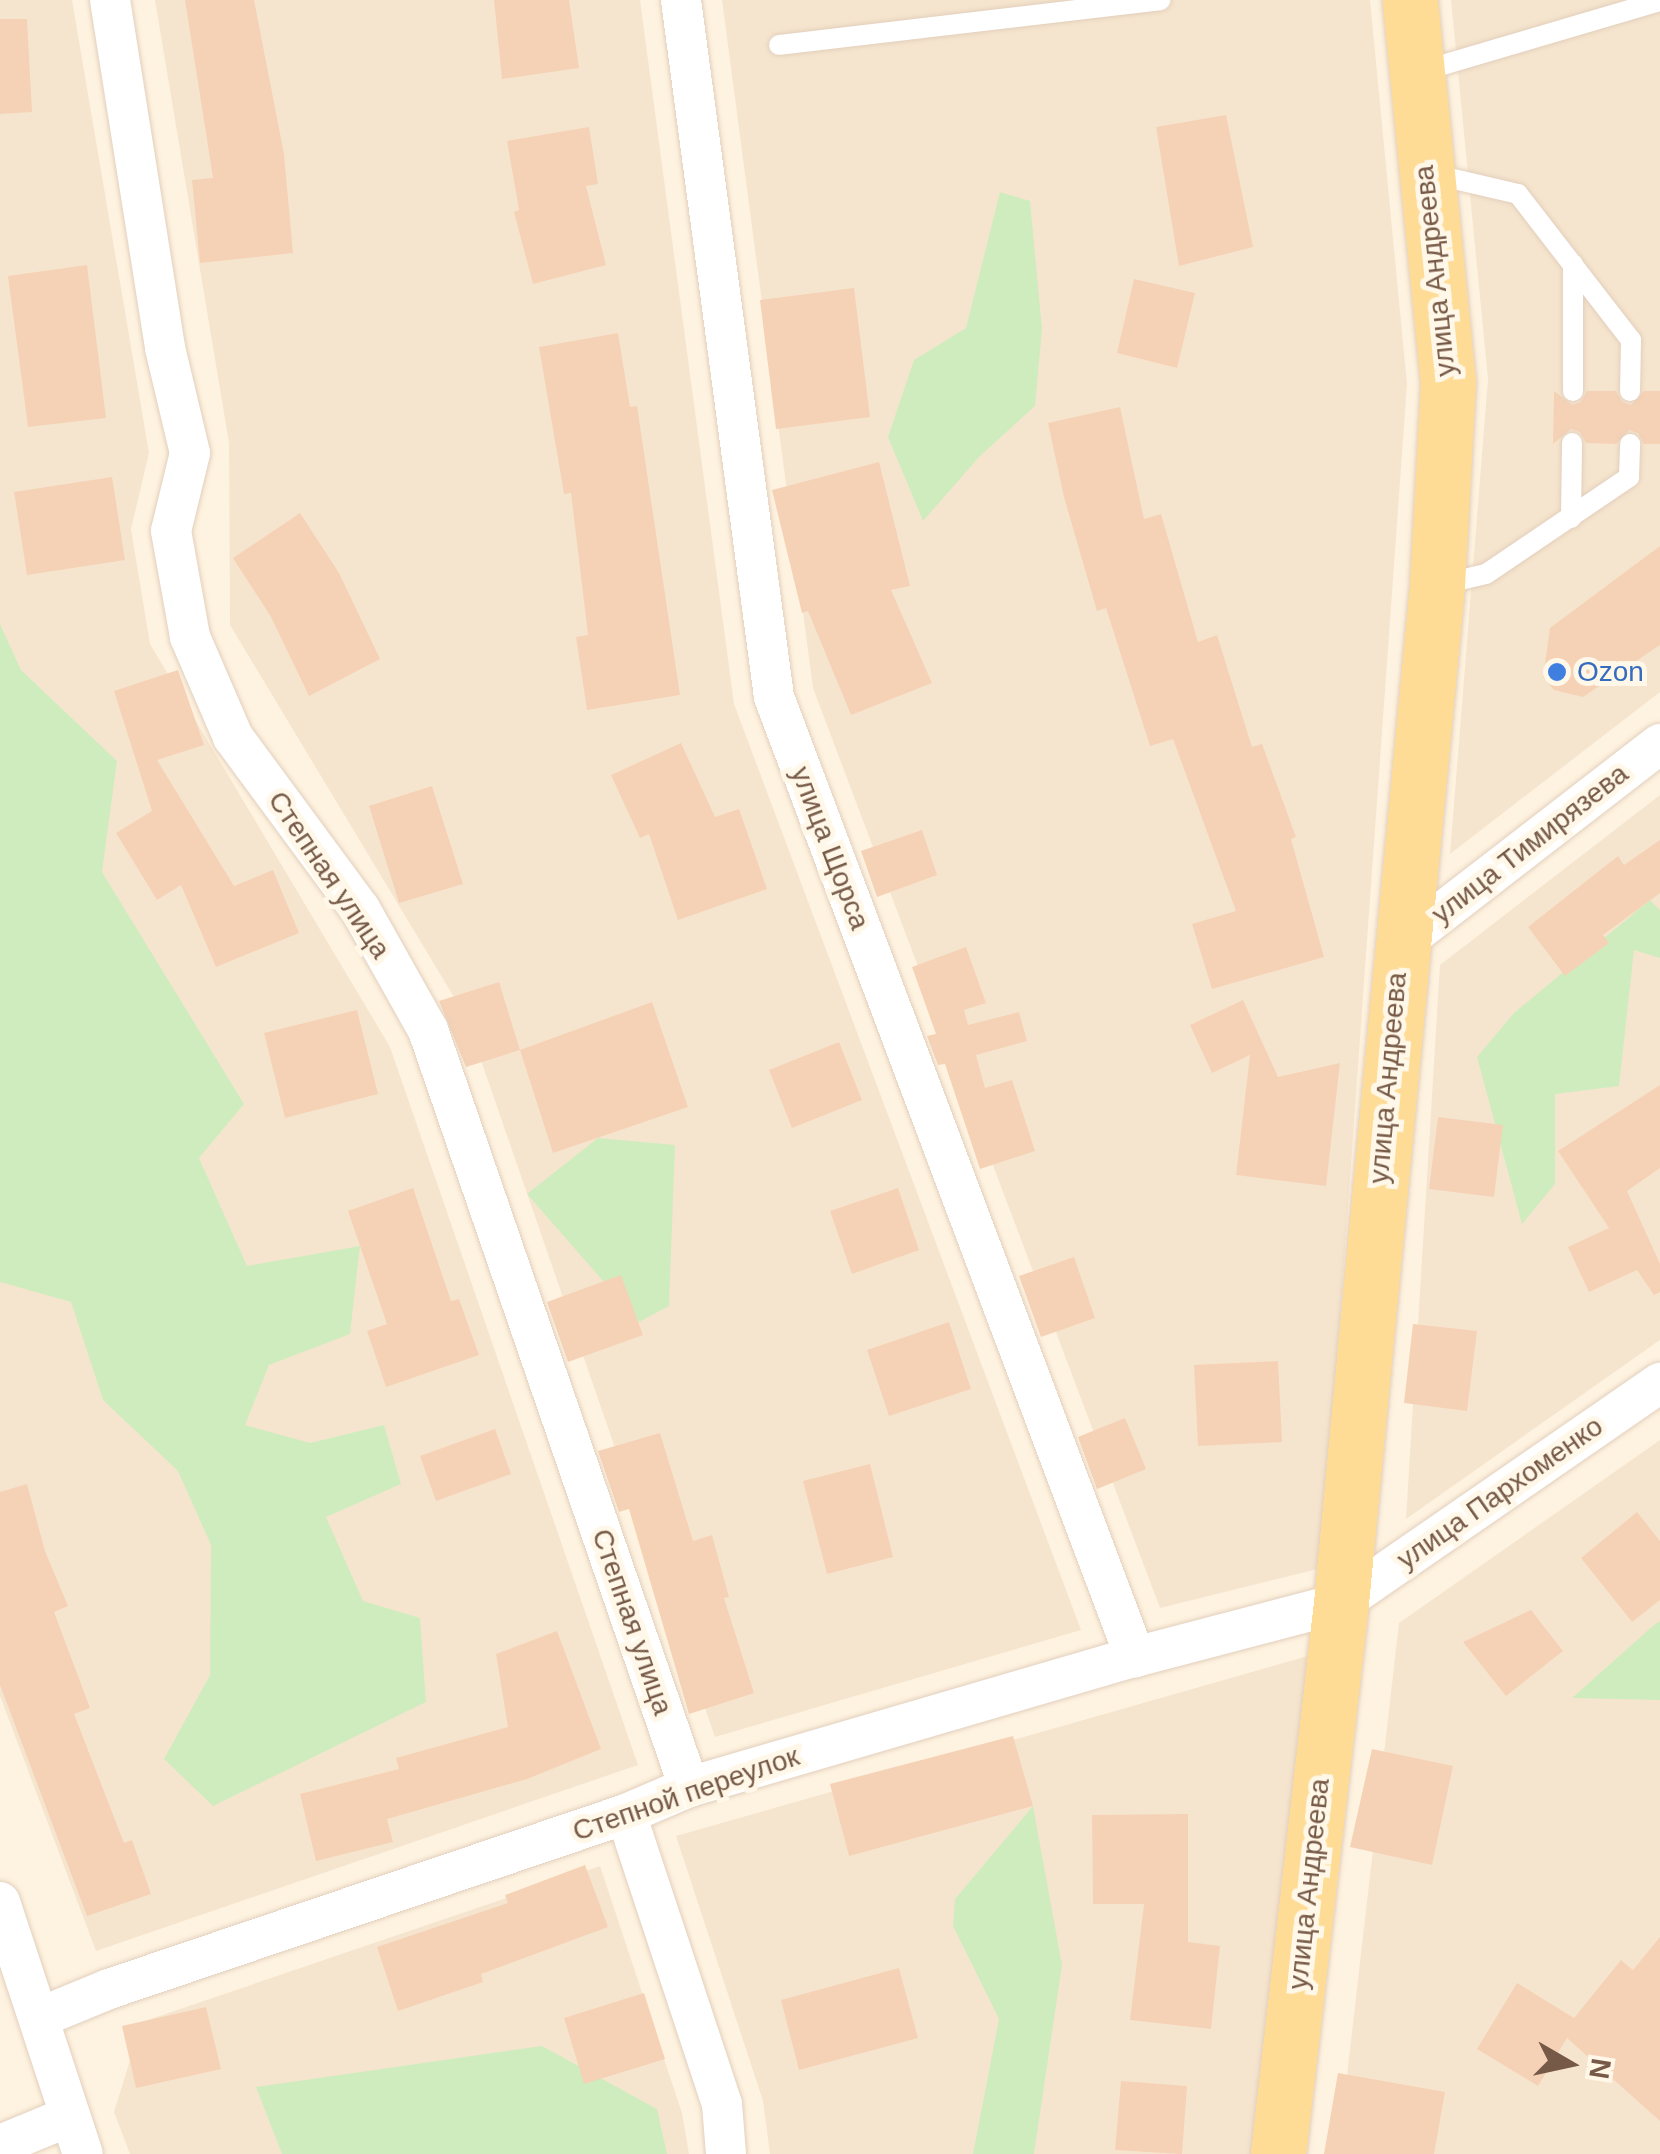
<!DOCTYPE html>
<meta charset="utf-8">
<style>
body{margin:0}
#map{position:relative;width:1660px;height:2154px;overflow:hidden;background:#fef3e0;font-family:Helvetica,sans-serif}
div>[style]{position:absolute}
.residential>*{inset:0;background:#f6e5ce}
.green>*{inset:0;background:#cfecbe}
.building>*{inset:0;background:#f5d2b6}
.roads{filter:drop-shadow(0 0 2px #e2cfbc) drop-shadow(0 0 2px #e2cfbc)}
.lane>*{height:20px;margin:-10px;padding:0 10px;transform-origin:10px;border-radius:10px;background:#fff}
.street>*{height:40px;margin:-20px;padding:0 20px;transform-origin:20px;border-radius:20px;background:#fff}
.primary>*{height:55px;margin:-27.5px;padding:0 27.5px;transform-origin:27.5px;border-radius:27.5px;background:#ffdc96}
.dots>*{width:28px;height:28px;translate:-50% -50%;box-sizing:border-box;border:5px solid #fff7e8;border-radius:50%}
span{translate:-50% -50%;white-space:nowrap;text-align:center;line-height:1.15;-webkit-text-stroke:10px #fff7e8;paint-order:stroke}
.street-label{font-size:28px;color:#765946}
.shop-label{font-size:28px;color:#366cbe}
.left{translate:0 -50%;text-align:left}
.north{position:absolute;left:1520px;top:2014px;width:100px;height:100px;-webkit-text-stroke:8px #fff7e8;paint-order:stroke;rotate:99deg;font-size:28px;font-weight:700;line-height:40px;text-align:center;color:#765946}
.north::after{content:'';display:block;margin:auto;width:35px;height:45px;background:#765946;clip-path:polygon(50% 0,100% 100%,50% 72%,0 100%)}
</style>
<div id="map">
<div class="residential">
<div style="clip-path:polygon(0 0,72px 0,149px 453px,131px 529px,150px 644px,390px 1047px,638px 1765px,96px 1951px,0 1696px)"></div>
<div style="clip-path:polygon(155px 0,640px 0,734px 704px,1081px 1630px,715px 1737px,466px 1017px,230px 625px,229px 443px)"></div>
<div style="clip-path:polygon(722px 0,1370px 0,1407px 384px,1322px 1568px,1160px 1608px,813px 688px)"></div>
<div style="clip-path:polygon(1451px 0,1660px 0,1660px 692px,1450px 854px,1488px 379px)"></div>
<div style="clip-path:polygon(1660px 795px,1660px 1340px,1406px 1519px,1440px 965px)"></div>
<div style="clip-path:polygon(1660px 1440px,1660px 2154px,1338px 2154px,1399px 1623px)"></div>
<div style="clip-path:polygon(1315px 1654px,1258px 2154px,770px 2154px,763px 2101px,676px 1836px)"></div>
<div style="clip-path:polygon(600px 1866px,682px 2113px,689px 2154px,130px 2154px,114px 2112px,142px 2022px)"></div>
</div>
<div class="green">
<div style="clip-path:polygon(1000px 192px,1030px 201px,1042px 329px,1035px 406px,980px 456px,923px 521px,888px 437px,914px 360px,966px 328px)"></div>
<div style="clip-path:polygon(0 624px,21px 670px,117px 761px,102px 872px,244px 1104px,199px 1158px,247px 1266px,360px 1246px,350px 1334px,269px 1365px,245px 1425px,310px 1443px,384px 1425px,401px 1484px,326px 1517px,363px 1601px,420px 1618px,426px 1702px,213px 1806px,164px 1759px,210px 1675px,211px 1545px,178px 1471px,103px 1400px,71px 1302px,0 1282px)"></div>
<div style="clip-path:polygon(1650px 900px,1660px 910px,1660px 958px,1634px 950px,1619px 1086px,1555px 1094px,1555px 1184px,1522px 1224px,1477px 1057px,1514px 1013px)"></div>
<div style="clip-path:polygon(598px 1138px,675px 1145px,669px 1306px,639px 1322px,527px 1194px)"></div>
<div style="clip-path:polygon(1660px 1621px,1660px 1700px,1572px 1698px,1654px 1625px)"></div>
<div style="clip-path:polygon(1033px 1806px,1062px 1965px,1034px 2154px,973px 2154px,999px 2019px,953px 1926px,955px 1899px)"></div>
<div style="clip-path:polygon(542px 2046px,657px 2109px,667px 2154px,282px 2154px,256px 2087px)"></div>
</div>
<div class="building">
<div style="clip-path:polygon(185px 0,254px 0,284px 154px,293px 253px,200px 263px,192px 180px,213px 178px)"></div>
<div style="clip-path:polygon(494px 0,569px 0,579px 68px,502px 79px)"></div>
<div style="clip-path:polygon(0 19px,27px 19px,32px 112px,0 114px)"></div>
<div style="clip-path:polygon(1226px 115px,1253px 247px,1179px 266px,1156px 127px)"></div>
<div style="clip-path:polygon(589px 127px,598px 184px,586px 186px,606px 265px,533px 284px,514px 212px,519px 210px,507px 141px)"></div>
<div style="clip-path:polygon(87px 265px,106px 418px,28px 427px,8px 276px)"></div>
<div style="clip-path:polygon(1134px 279px,1195px 293px,1177px 368px,1117px 353px)"></div>
<div style="clip-path:polygon(854px 288px,870px 417px,776px 429px,760px 300px)"></div>
<div style="clip-path:polygon(618px 333px,630px 407px,637px 406px,680px 695px,587px 710px,576px 637px,588px 635px,571px 493px,564px 494px,539px 347px)"></div>
<div style="clip-path:polygon(1554px 391px,1572px 405px,1581px 402px,1587px 391px,1616px 391px,1622px 402px,1631px 405px,1644px 391px,1660px 391px,1660px 444px,1644px 444px,1638px 433px,1629px 430px,1616px 444px,1586px 443px,1580px 432px,1571px 429px,1553px 444px)"></div>
<div style="clip-path:polygon(1120px 407px,1144px 519px,1161px 514px,1198px 642px,1217px 635px,1252px 747px,1262px 744px,1296px 837px,1291px 839px,1324px 957px,1212px 989px,1192px 924px,1236px 911px,1173px 739px,1150px 746px,1106px 608px,1097px 611px,1064px 497px,1048px 423px)"></div>
<div style="clip-path:polygon(879px 462px,910px 586px,891px 590px,932px 683px,851px 715px,808px 611px,802px 613px,772px 490px)"></div>
<div style="clip-path:polygon(112px 477px,125px 560px,27px 575px,14px 492px)"></div>
<div style="clip-path:polygon(300px 513px,339px 573px,380px 659px,309px 696px,271px 617px,233px 558px)"></div>
<div style="clip-path:polygon(1660px 546px,1660px 645px,1583px 697px,1554px 690px,1543px 677px,1550px 628px)"></div>
<div style="clip-path:polygon(178px 670px,204px 745px,157px 760px,234px 886px,273px 870px,299px 933px,216px 967px,181px 885px,157px 900px,116px 833px,152px 811px,114px 691px)"></div>
<div style="clip-path:polygon(681px 743px,715px 817px,739px 809px,767px 889px,678px 920px,649px 834px,640px 838px,611px 775px)"></div>
<div style="clip-path:polygon(432px 786px,463px 884px,399px 903px,369px 806px)"></div>
<div style="clip-path:polygon(922px 830px,937px 875px,877px 897px,861px 851px)"></div>
<div style="clip-path:polygon(1660px 840px,1660px 893px,1603px 935px,1609px 943px,1565px 976px,1528px 927px,1618px 856px,1624px 865px)"></div>
<div style="clip-path:polygon(966px 947px,986px 1003px,964px 1010px,968px 1025px,1019px 1012px,1027px 1041px,976px 1055px,985px 1088px,1012px 1080px,1035px 1151px,980px 1169px,945px 1064px,938px 1065px,927px 1036px,936px 1034px,912px 967px)"></div>
<div style="clip-path:polygon(499px 982px,520px 1050px,466px 1067px,439px 1001px)"></div>
<div style="clip-path:polygon(1243px 1000px,1278px 1077px,1340px 1063px,1326px 1186px,1236px 1175px,1250px 1055px,1212px 1073px,1190px 1025px)"></div>
<div style="clip-path:polygon(652px 1002px,688px 1107px,553px 1153px,520px 1050px)"></div>
<div style="clip-path:polygon(357px 1010px,378px 1094px,285px 1118px,264px 1033px)"></div>
<div style="clip-path:polygon(839px 1042px,862px 1100px,792px 1128px,769px 1070px)"></div>
<div style="clip-path:polygon(1660px 1085px,1660px 1168px,1627px 1191px,1660px 1264px,1660px 1292px,1654px 1295px,1637px 1270px,1589px 1292px,1568px 1247px,1609px 1228px,1558px 1151px)"></div>
<div style="clip-path:polygon(1438px 1117px,1503px 1125px,1494px 1197px,1429px 1189px)"></div>
<div style="clip-path:polygon(413px 1188px,451px 1301px,459px 1299px,479px 1355px,386px 1387px,367px 1331px,387px 1324px,348px 1211px)"></div>
<div style="clip-path:polygon(898px 1188px,919px 1250px,852px 1274px,830px 1211px)"></div>
<div style="clip-path:polygon(1074px 1257px,1095px 1318px,1041px 1337px,1019px 1276px)"></div>
<div style="clip-path:polygon(621px 1275px,643px 1335px,568px 1362px,547px 1302px)"></div>
<div style="clip-path:polygon(949px 1322px,971px 1389px,889px 1416px,867px 1350px)"></div>
<div style="clip-path:polygon(1413px 1324px,1477px 1331px,1467px 1411px,1404px 1403px)"></div>
<div style="clip-path:polygon(1278px 1361px,1282px 1442px,1198px 1446px,1194px 1365px)"></div>
<div style="clip-path:polygon(1125px 1418px,1146px 1469px,1097px 1489px,1078px 1437px)"></div>
<div style="clip-path:polygon(495px 1429px,511px 1474px,436px 1501px,420px 1456px)"></div>
<div style="clip-path:polygon(660px 1433px,693px 1541px,712px 1535px,729px 1597px,724px 1598px,754px 1693px,689px 1714px,629px 1509px,619px 1512px,598px 1451px)"></div>
<div style="clip-path:polygon(870px 1464px,893px 1557px,827px 1574px,803px 1481px)"></div>
<div style="clip-path:polygon(27px 1484px,45px 1551px,68px 1606px,54px 1612px,90px 1708px,74px 1714px,124px 1843px,132px 1840px,151px 1894px,87px 1916px,0 1685px,0 1492px)"></div>
<div style="clip-path:polygon(1637px 1512px,1660px 1541px,1660px 1600px,1632px 1622px,1581px 1558px)"></div>
<div style="clip-path:polygon(1531px 1610px,1563px 1651px,1506px 1696px,1463px 1642px)"></div>
<div style="clip-path:polygon(557px 1631px,601px 1749px,527px 1779px,387px 1819px,393px 1842px,316px 1861px,300px 1794px,399px 1769px,396px 1758px,508px 1727px,496px 1654px)"></div>
<div style="clip-path:polygon(1013px 1736px,1033px 1806px,849px 1856px,830px 1784px)"></div>
<div style="clip-path:polygon(1372px 1749px,1453px 1766px,1432px 1865px,1350px 1847px)"></div>
<div style="clip-path:polygon(1188px 1814px,1188px 1942px,1220px 1946px,1211px 2029px,1130px 2020px,1144px 1904px,1093px 1904px,1092px 1815px)"></div>
<div style="clip-path:polygon(585px 1865px,608px 1927px,481px 1974px,483px 1982px,398px 2011px,377px 1947px,508px 1903px,505px 1895px)"></div>
<div style="clip-path:polygon(1660px 1937px,1660px 2121px,1567px 2038px,1538px 2086px,1477px 2049px,1517px 1983px,1574px 2018px,1621px 1960px,1633px 1970px)"></div>
<div style="clip-path:polygon(899px 1968px,918px 2038px,799px 2070px,781px 2000px)"></div>
<div style="clip-path:polygon(644px 1993px,665px 2059px,584px 2084px,564px 2018px)"></div>
<div style="clip-path:polygon(206px 2007px,221px 2069px,136px 2088px,122px 2026px)"></div>
<div style="clip-path:polygon(1338px 2073px,1445px 2092px,1434px 2154px,1324px 2154px)"></div>
<div style="clip-path:polygon(1121px 2081px,1187px 2086px,1182px 2154px,1115px 2150px)"></div>
</div>
<div class="roads">
<div class="lane">
<div style="left:779px;top:45px;width:384px;rotate:-6.7deg"></div>
<div style="left:1422px;top:71px;width:248px;rotate:-16.4deg"></div>
<div style="left:1428px;top:173px;width:92px;rotate:13.1deg"></div>
<div style="left:1518px;top:194px;width:185px;rotate:52.3deg"></div>
<div style="left:1631px;top:340px;width:51px;rotate:91.1deg"></div>
<div style="left:1573px;top:391px;width:127px;rotate:-90deg"></div>
<div style="left:1571px;top:518px;width:75px;rotate:-89.2deg"></div>
<div style="left:1439px;top:585px;width:48px;rotate:-13.2deg"></div>
<div style="left:1486px;top:574px;width:173px;rotate:-34.1deg"></div>
<div style="left:1629px;top:477px;width:33px;rotate:-88deg"></div>
</div>
<div class="street">
<div style="left:110px;top:0;width:352px;rotate:81deg"></div>
<div style="left:165px;top:348px;width:108px;rotate:76.6deg"></div>
<div style="left:190px;top:453px;width:80px;rotate:103.7deg"></div>
<div style="left:171px;top:531px;width:108px;rotate:79.8deg"></div>
<div style="left:190px;top:637px;width:109px;rotate:66.7deg"></div>
<div style="left:233px;top:737px;width:214px;rotate:53.6deg"></div>
<div style="left:360px;top:909px;width:139px;rotate:60.7deg"></div>
<div style="left:428px;top:1030px;width:801px;rotate:70.98deg"></div>
<div style="left:681px;top:0;width:703px;rotate:82.4deg"></div>
<div style="left:774px;top:697px;width:1026px;rotate:69.39deg"></div>
<div style="left:1401px;top:944px;width:327px;rotate:-37.7deg"></div>
<div style="left:626px;top:1814px;width:305px;rotate:71.7deg"></div>
<div style="left:722px;top:2104px;width:50px;rotate:85.4deg"></div>
<div style="left:0;top:1902px;width:265px;rotate:71.8deg"></div>
<div style="left:41px;top:2017px;width:74px;rotate:-22.4deg"></div>
<div style="left:109px;top:1989px;width:546px;rotate:-18.7deg"></div>
<div style="left:626px;top:1814px;width:69px;rotate:-23.2deg"></div>
<div style="left:689px;top:1787px;width:465px;rotate:-16.3deg"></div>
<div style="left:1135px;top:1657px;width:213px;rotate:-14.7deg"></div>
<div style="left:1341px;top:1603px;width:388px;rotate:-34.6deg"></div>
<div style="left:0;top:2145px;width:74px;rotate:-22.4deg"></div>
</div>
<div class="primary">
<div style="left:1278px;top:2154px;width:555px;rotate:-83.48deg"></div>
<div style="left:1341px;top:1603px;width:1023px;rotate:-84.61deg"></div>
<div style="left:1437px;top:585px;width:202px;rotate:-86.9deg"></div>
<div style="left:1448px;top:383px;width:385px;rotate:-95.7deg"></div>
</div>
</div>
<div class="dots">
<div style="left:1557px;top:672px;background:#3f7fe0"></div>
</div>
<div class="street-label">
<span style="left:1435px;top:271px;rotate:-96deg">улица Андреева</span>
<span style="left:1530px;top:844px;rotate:-38deg">улица Тимирязева</span>
<span style="left:830px;top:848px;rotate:69deg">улица Щорса</span>
<span style="left:329px;top:875px;rotate:56deg">Степная улица</span>
<span style="left:1388px;top:1078px;rotate:-85deg">улица Андреева</span>
<span style="left:1500px;top:1493px;rotate:-35deg">улица Пархоменко</span>
<span style="left:632px;top:1622px;rotate:71deg">Степная улица</span>
<span style="left:686px;top:1794px;rotate:-19deg">Степной переулок</span>
<span style="left:1309px;top:1884px;rotate:-84deg">улица Андреева</span>
</div>
<div class="shop-label">
<span class="left" style="left:1577px;top:672px">Ozon</span>
</div>
<div class="north">N</div>
</div>
